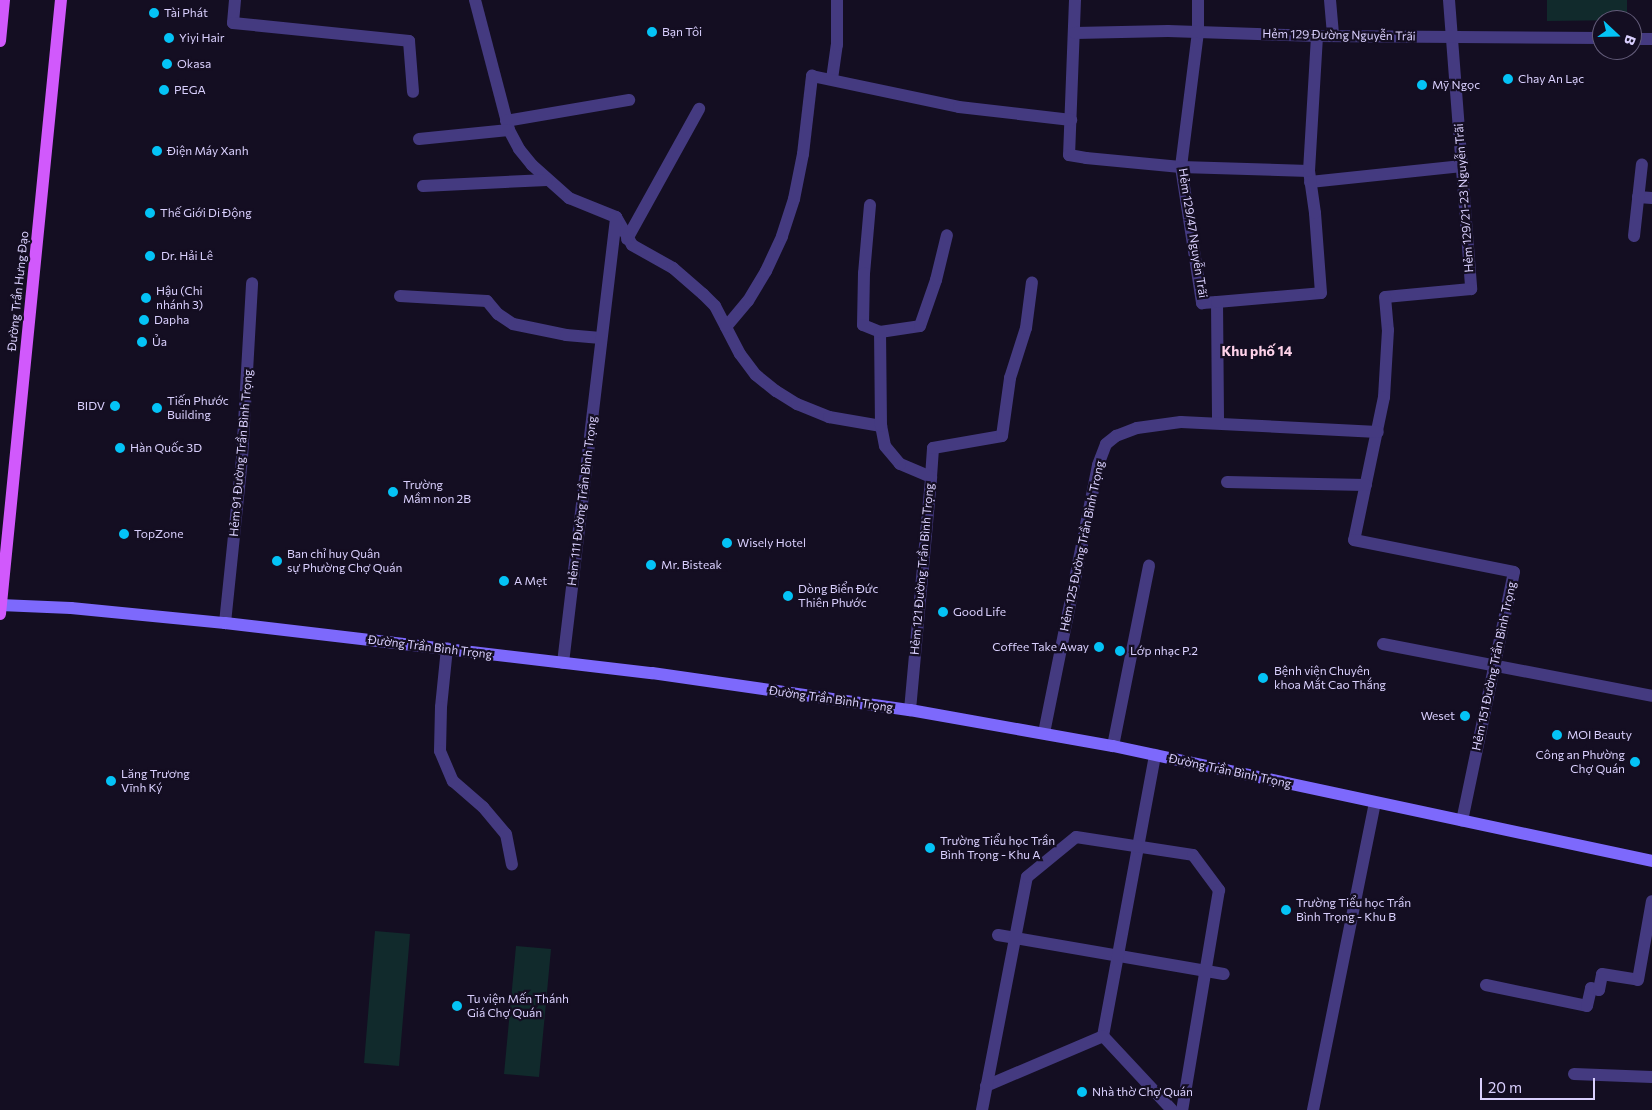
<!DOCTYPE html>
<meta charset="utf-8">
<style>
body{margin:0}
#map{position:relative;width:1652px;height:1110px;overflow:hidden;background:#140e22;font-family:Commissioner,sans-serif}
div>[style]{position:absolute}
.green>*{inset:0;background:#112a2c}
.lane>*{height:12px;margin:-6px;padding:0 6px;transform-origin:6px;border-radius:6px;background:#443a80}
.secondary>*{height:12px;margin:-6px;padding:0 6px;transform-origin:6px;border-radius:6px;background:#7d69fc}
.primary>*{height:12px;margin:-6px;padding:0 6px;transform-origin:6px;border-radius:6px;background:#d159fc}
.dots>*{width:14px;height:14px;translate:-50% -50%;box-sizing:border-box;border:2px solid #140e22;border-radius:50%}
span{translate:-50% -50%;white-space:nowrap;text-align:center;line-height:1.15;-webkit-text-stroke:4.5px #140e22;paint-order:stroke}
.poi-label{font-size:12px;color:#dad0fe}
.left{translate:0 -50%;text-align:left}
.right{translate:-100% -50%;text-align:right}
.street-label{font-size:12px;color:#dad0fe}
.neighbourhood-label{font-size:14px;color:#fed2e9;font-weight:700}
.north{position:absolute;left:1592px;top:10px;width:50px;height:50px;box-sizing:border-box;background:#140e22;border:1px solid #635c7a;border-radius:50%;rotate:111deg;font-size:14px;font-weight:700;line-height:20px;text-align:center;color:#dad0fe}
.north::after{content:'';display:block;margin:auto;width:18px;height:22px;background:#04c3f6;clip-path:polygon(50% 0,100% 100%,50% 72%,0 100%)}
.scale{position:absolute;left:1480px;top:1078px;width:115px;height:22px;box-sizing:border-box;border:2px solid #dad0fe;border-top:0;padding-left:6px;font-size:15px;line-height:18px;white-space:nowrap;color:#dad0fe;-webkit-text-stroke:4px #140e22;paint-order:stroke}
</style>
<div id="map">
<div class="green">
<div style="clip-path:polygon(1547px 0,1627px 0,1627px 20px,1547px 21px)"></div>
<div style="clip-path:polygon(375px 931px,410px 934px,399px 1066px,364px 1063px)"></div>
<div style="clip-path:polygon(516px 946px,551px 949px,539px 1077px,504px 1074px)"></div>
</div>
<div class="lane">
<div style="left:235px;top:0;width:23px;rotate:95deg"></div>
<div style="left:233px;top:23px;width:177px;rotate:5.8deg"></div>
<div style="left:409px;top:41px;width:51px;rotate:85.5deg"></div>
<div style="left:475px;top:0;width:134px;rotate:75.3deg"></div>
<div style="left:509px;top:130px;width:21px;rotate:62deg"></div>
<div style="left:519px;top:149px;width:21px;rotate:51deg"></div>
<div style="left:532px;top:165px;width:50px;rotate:41.7deg"></div>
<div style="left:569px;top:198px;width:51px;rotate:22deg"></div>
<div style="left:616px;top:217px;width:32px;rotate:60deg"></div>
<div style="left:632px;top:245px;width:47px;rotate:29.3deg"></div>
<div style="left:673px;top:268px;width:40px;rotate:41deg"></div>
<div style="left:703px;top:294px;width:17px;rotate:45deg"></div>
<div style="left:715px;top:306px;width:54px;rotate:62.5deg"></div>
<div style="left:740px;top:354px;width:26px;rotate:53deg"></div>
<div style="left:756px;top:375px;width:26px;rotate:39deg"></div>
<div style="left:776px;top:391px;width:25px;rotate:32deg"></div>
<div style="left:797px;top:404px;width:35px;rotate:22deg"></div>
<div style="left:829px;top:417px;width:53px;rotate:9.8deg"></div>
<div style="left:1075px;top:0;width:155px;rotate:92.2deg"></div>
<div style="left:1069px;top:155px;width:17px;rotate:10deg"></div>
<div style="left:1086px;top:158px;width:95px;rotate:5.4deg"></div>
<div style="left:1181px;top:167px;width:128px;rotate:1.8deg"></div>
<div style="left:1198px;top:0;width:32px;rotate:90deg"></div>
<div style="left:1198px;top:32px;width:136px;rotate:97.2deg"></div>
<div style="left:1181px;top:167px;width:138px;rotate:81.2deg"></div>
<div style="left:1202px;top:303px;width:15px;rotate:-4deg"></div>
<div style="left:1217px;top:302px;width:121px;rotate:89.5deg"></div>
<div style="left:1330px;top:0;width:35px;rotate:85deg"></div>
<div style="left:1449px;top:0;width:290px;rotate:85.6deg"></div>
<div style="left:1471px;top:289px;width:86px;rotate:174.7deg"></div>
<div style="left:1385px;top:297px;width:33px;rotate:85deg"></div>
<div style="left:1388px;top:330px;width:67px;rotate:93.4deg"></div>
<div style="left:1384px;top:397px;width:146px;rotate:101.8deg"></div>
<div style="left:1354px;top:540px;width:163px;rotate:11.3deg"></div>
<div style="left:1514px;top:572px;width:254px;rotate:101.8deg"></div>
<div style="left:1075px;top:33px;width:93px;rotate:-1.2deg"></div>
<div style="left:1168px;top:31px;width:149px;rotate:1.9deg"></div>
<div style="left:1317px;top:36px;width:285px;rotate:0.4deg"></div>
<div style="left:1632px;top:39px;width:20px"></div>
<div style="left:832px;top:79px;width:34px;rotate:-82deg"></div>
<div style="left:837px;top:45px;width:45px;rotate:-90deg"></div>
<div style="left:506px;top:121px;width:125px;rotate:-9.7deg"></div>
<div style="left:419px;top:139px;width:90px;rotate:-5.7deg"></div>
<div style="left:1310px;top:182px;width:153px;rotate:-6deg"></div>
<div style="left:423px;top:186px;width:124px;rotate:-2.8deg"></div>
<div style="left:1638px;top:197px;width:14px;rotate:4deg"></div>
<div style="left:870px;top:205px;width:68px;rotate:95deg"></div>
<div style="left:864px;top:273px;width:52px;rotate:91.1deg"></div>
<div style="left:863px;top:325px;width:18px;rotate:22deg"></div>
<div style="left:1634px;top:236px;width:72px;rotate:-83.7deg"></div>
<div style="left:627px;top:239px;width:149px;rotate:-61deg"></div>
<div style="left:400px;top:296px;width:87px;rotate:3.3deg"></div>
<div style="left:487px;top:301px;width:17px;rotate:50deg"></div>
<div style="left:498px;top:314px;width:18px;rotate:34deg"></div>
<div style="left:513px;top:324px;width:54px;rotate:11.7deg"></div>
<div style="left:566px;top:335px;width:35px;rotate:5deg"></div>
<div style="left:1217px;top:302px;width:104px;rotate:-4.9deg"></div>
<div style="left:1321px;top:293px;width:80px;rotate:-94.3deg"></div>
<div style="left:1315px;top:213px;width:42px;rotate:-98.1deg"></div>
<div style="left:1309px;top:171px;width:135px;rotate:-86.6deg"></div>
<div style="left:726px;top:327px;width:34px;rotate:-50deg"></div>
<div style="left:748px;top:301px;width:35px;rotate:-59deg"></div>
<div style="left:766px;top:271px;width:38px;rotate:-65deg"></div>
<div style="left:782px;top:236px;width:39px;rotate:-72deg"></div>
<div style="left:794px;top:199px;width:46px;rotate:-78.7deg"></div>
<div style="left:803px;top:154px;width:79px;rotate:-83.4deg"></div>
<div style="left:812px;top:76px;width:150px;rotate:11.9deg"></div>
<div style="left:959px;top:107px;width:113px;rotate:6.6deg"></div>
<div style="left:931px;top:477px;width:29px;rotate:-86deg"></div>
<div style="left:933px;top:448px;width:70px;rotate:-9.9deg"></div>
<div style="left:1002px;top:436px;width:59px;rotate:-82.1deg"></div>
<div style="left:1010px;top:378px;width:52px;rotate:-72.3deg"></div>
<div style="left:1026px;top:328px;width:46px;rotate:-82.6deg"></div>
<div style="left:1227px;top:482px;width:139px;rotate:1.2deg"></div>
<div style="left:225px;top:623px;width:166px;rotate:-84.1deg"></div>
<div style="left:242px;top:458px;width:175px;rotate:-86.7deg"></div>
<div style="left:1383px;top:644px;width:274px;rotate:10.9deg"></div>
<div style="left:447px;top:648px;width:59px;rotate:95.8deg"></div>
<div style="left:441px;top:707px;width:44px;rotate:91.3deg"></div>
<div style="left:440px;top:751px;width:33px;rotate:67deg"></div>
<div style="left:453px;top:781px;width:40px;rotate:41deg"></div>
<div style="left:483px;top:807px;width:35px;rotate:50deg"></div>
<div style="left:506px;top:834px;width:31px;rotate:79deg"></div>
<div style="left:563px;top:663px;width:449px;rotate:-83.2deg"></div>
<div style="left:910px;top:710px;width:234px;rotate:-84.8deg"></div>
<div style="left:931px;top:477px;width:34px;rotate:-157deg"></div>
<div style="left:900px;top:464px;width:23px;rotate:-130deg"></div>
<div style="left:885px;top:446px;width:20px;rotate:-101deg"></div>
<div style="left:881px;top:426px;width:94px;rotate:-90.6deg"></div>
<div style="left:880px;top:332px;width:40px;rotate:-8.5deg"></div>
<div style="left:920px;top:326px;width:49px;rotate:-70.8deg"></div>
<div style="left:936px;top:280px;width:46px;rotate:-76.3deg"></div>
<div style="left:1044px;top:733px;width:273px;rotate:-78.6deg"></div>
<div style="left:1098px;top:465px;width:22px;rotate:-69deg"></div>
<div style="left:1106px;top:444px;width:13px;rotate:-39deg"></div>
<div style="left:1116px;top:436px;width:22px;rotate:-21deg"></div>
<div style="left:1137px;top:428px;width:44px;rotate:-7.8deg"></div>
<div style="left:1181px;top:422px;width:197px;rotate:2.9deg"></div>
<div style="left:1113px;top:746px;width:184px;rotate:-78.7deg"></div>
<div style="left:998px;top:935px;width:229px;rotate:9.8deg"></div>
<div style="left:1486px;top:985px;width:103px;rotate:11.7deg"></div>
<div style="left:1587px;top:1006px;width:18px;rotate:-77deg"></div>
<div style="left:1591px;top:988px;width:8px;rotate:14deg"></div>
<div style="left:1599px;top:990px;width:16px;rotate:-79deg"></div>
<div style="left:1602px;top:974px;width:36px;rotate:9deg"></div>
<div style="left:1638px;top:980px;width:80px;rotate:-80deg"></div>
<div style="left:1103px;top:1036px;width:286px;rotate:-79.5deg"></div>
<div style="left:1103px;top:1036px;width:101px;rotate:47deg"></div>
<div style="left:1574px;top:1074px;width:78px;rotate:2.2deg"></div>
<div style="left:986px;top:1086px;width:127px;rotate:-23.1deg"></div>
<div style="left:982px;top:1110px;width:237px;rotate:-79.1deg"></div>
<div style="left:1027px;top:877px;width:63px;rotate:-39.2deg"></div>
<div style="left:1076px;top:837px;width:118px;rotate:8.7deg"></div>
<div style="left:1193px;top:855px;width:44px;rotate:53.4deg"></div>
<div style="left:1219px;top:890px;width:223px;rotate:99.5deg"></div>
<div style="left:1313px;top:1110px;width:313px;rotate:-78.6deg"></div>
</div>
<div class="secondary">
<div style="left:0;top:605px;width:71px;rotate:2.4deg"></div>
<div style="left:71px;top:608px;width:155px;rotate:5.6deg"></div>
<div style="left:225px;top:623px;width:430px;rotate:6.7deg"></div>
<div style="left:652px;top:673px;width:261px;rotate:8.2deg"></div>
<div style="left:910px;top:710px;width:206px;rotate:10.1deg"></div>
<div style="left:1113px;top:746px;width:551px;rotate:12.04deg"></div>
</div>
<div class="primary">
<div style="left:0;top:41px;width:41px;rotate:-84.4deg"></div>
<div style="left:0;top:614px;width:617px;rotate:-84.33deg"></div>
</div>
<div class="dots">
<div style="left:154px;top:13px;background:#04c3f6"></div>
<div style="left:652px;top:32px;background:#04c3f6"></div>
<div style="left:169px;top:38px;background:#04c3f6"></div>
<div style="left:167px;top:64px;background:#04c3f6"></div>
<div style="left:1508px;top:79px;background:#04c3f6"></div>
<div style="left:1422px;top:85px;background:#04c3f6"></div>
<div style="left:164px;top:90px;background:#04c3f6"></div>
<div style="left:157px;top:151px;background:#04c3f6"></div>
<div style="left:150px;top:213px;background:#04c3f6"></div>
<div style="left:150px;top:256px;background:#04c3f6"></div>
<div style="left:146px;top:298px;background:#04c3f6"></div>
<div style="left:144px;top:320px;background:#04c3f6"></div>
<div style="left:142px;top:342px;background:#04c3f6"></div>
<div style="left:115px;top:406px;background:#04c3f6"></div>
<div style="left:157px;top:408px;background:#04c3f6"></div>
<div style="left:120px;top:448px;background:#04c3f6"></div>
<div style="left:393px;top:492px;background:#04c3f6"></div>
<div style="left:124px;top:534px;background:#04c3f6"></div>
<div style="left:727px;top:543px;background:#04c3f6"></div>
<div style="left:277px;top:561px;background:#04c3f6"></div>
<div style="left:651px;top:565px;background:#04c3f6"></div>
<div style="left:504px;top:581px;background:#04c3f6"></div>
<div style="left:788px;top:596px;background:#04c3f6"></div>
<div style="left:943px;top:612px;background:#04c3f6"></div>
<div style="left:1099px;top:647px;background:#04c3f6"></div>
<div style="left:1120px;top:651px;background:#04c3f6"></div>
<div style="left:1263px;top:678px;background:#04c3f6"></div>
<div style="left:1465px;top:716px;background:#04c3f6"></div>
<div style="left:1557px;top:735px;background:#04c3f6"></div>
<div style="left:1635px;top:762px;background:#04c3f6"></div>
<div style="left:111px;top:781px;background:#04c3f6"></div>
<div style="left:930px;top:848px;background:#04c3f6"></div>
<div style="left:1286px;top:910px;background:#04c3f6"></div>
<div style="left:457px;top:1006px;background:#04c3f6"></div>
<div style="left:1082px;top:1092px;background:#04c3f6"></div>
</div>
<div class="poi-label">
<span class="left" style="left:164px;top:13px">Tài Phát</span>
<span class="left" style="left:662px;top:32px">Bạn Tôi</span>
<span class="left" style="left:179px;top:38px">Yiyi Hair</span>
<span class="left" style="left:177px;top:64px">Okasa</span>
<span class="left" style="left:1518px;top:79px">Chay An Lạc</span>
<span class="left" style="left:1432px;top:85px">Mỹ Ngọc</span>
<span class="left" style="left:174px;top:90px">PEGA</span>
<span class="left" style="left:167px;top:151px">Điện Máy Xanh</span>
<span class="left" style="left:160px;top:213px">Thế Giới Di Động</span>
<span class="left" style="left:161px;top:256px">Dr. Hải Lê</span>
<span class="left" style="left:156px;top:298px">Hậu (Chi<br>nhánh 3)</span>
<span class="left" style="left:154px;top:320px">Dapha</span>
<span class="left" style="left:152px;top:342px">Ủa</span>
<span class="left" style="left:167px;top:408px">Tiến Phước<br>Building</span>
<span class="right" style="left:105px;top:406px">BIDV</span>
<span class="left" style="left:130px;top:448px">Hàn Quốc 3D</span>
<span class="left" style="left:403px;top:492px">Trường<br>Mầm non 2B</span>
<span class="left" style="left:134px;top:534px">TopZone</span>
<span class="left" style="left:737px;top:543px">Wisely Hotel</span>
<span class="left" style="left:287px;top:561px">Ban chỉ huy Quân<br>sự Phường Chợ Quán</span>
<span class="left" style="left:661px;top:565px">Mr. Bisteak</span>
<span class="left" style="left:514px;top:581px">A Mẹt</span>
<span class="left" style="left:798px;top:596px">Dòng Biển Đức<br>Thiên Phước</span>
<span class="left" style="left:953px;top:612px">Good Life</span>
<span class="right" style="left:1089px;top:647px">Coffee Take Away</span>
<span class="left" style="left:1130px;top:651px">Lớp nhạc P.2</span>
<span class="left" style="left:1274px;top:678px">Bệnh viện Chuyên<br>khoa Mắt Cao Thắng</span>
<span class="right" style="left:1455px;top:716px">Weset</span>
<span class="left" style="left:1567px;top:735px">MOI Beauty</span>
<span class="right" style="left:1625px;top:762px">Công an Phường<br>Chợ Quán</span>
<span class="left" style="left:121px;top:781px">Lăng Trương<br>Vĩnh Ký</span>
<span class="left" style="left:940px;top:848px">Trường Tiểu học Trần<br>Bình Trọng - Khu A</span>
<span class="left" style="left:1296px;top:910px">Trường Tiểu học Trần<br>Bình Trọng - Khu B</span>
<span class="left" style="left:467px;top:1006px">Tu viện Mến Thánh<br>Giá Chợ Quán</span>
<span class="left" style="left:1092px;top:1092px">Nhà thờ Chợ Quán</span>
</div>
<div class="street-label">
<span style="left:1339px;top:35px;rotate:1deg">Hẻm 129 Đường Nguyễn Trãi</span>
<span style="left:1464px;top:198px;rotate:-94deg">Hẻm 129/21-23 Nguyễn Trãi</span>
<span style="left:1193px;top:233px;rotate:81deg">Hẻm 129/47 Nguyễn Trãi</span>
<span style="left:18px;top:291px;rotate:-84deg">Đường Trần Hưng Đạo</span>
<span style="left:241px;top:453px;rotate:-85deg">Hẻm 91 Đường Trần Bình Trọng</span>
<span style="left:582px;top:501px;rotate:-83deg">Hẻm 111 Đường Trần Bình Trọng</span>
<span style="left:1082px;top:546px;rotate:-78deg">Hẻm 125 Đường Trần Bình Trọng</span>
<span style="left:922px;top:569px;rotate:-85deg">Hẻm 121 Đường Trần Bình Trọng</span>
<span style="left:430px;top:647px;rotate:7deg">Đường Trần Bình Trọng</span>
<span style="left:1494px;top:666px;rotate:-78deg">Hẻm 151 Đường Trần Bình Trọng</span>
<span style="left:831px;top:699px;rotate:8deg">Đường Trần Bình Trọng</span>
<span style="left:1230px;top:771px;rotate:12deg">Đường Trần Bình Trọng</span>
</div>
<div class="neighbourhood-label">
<span style="left:1257px;top:351px">Khu phố 14</span>
</div>
<div class="north">B</div>
<div class="scale">20 m</div>
</div>
